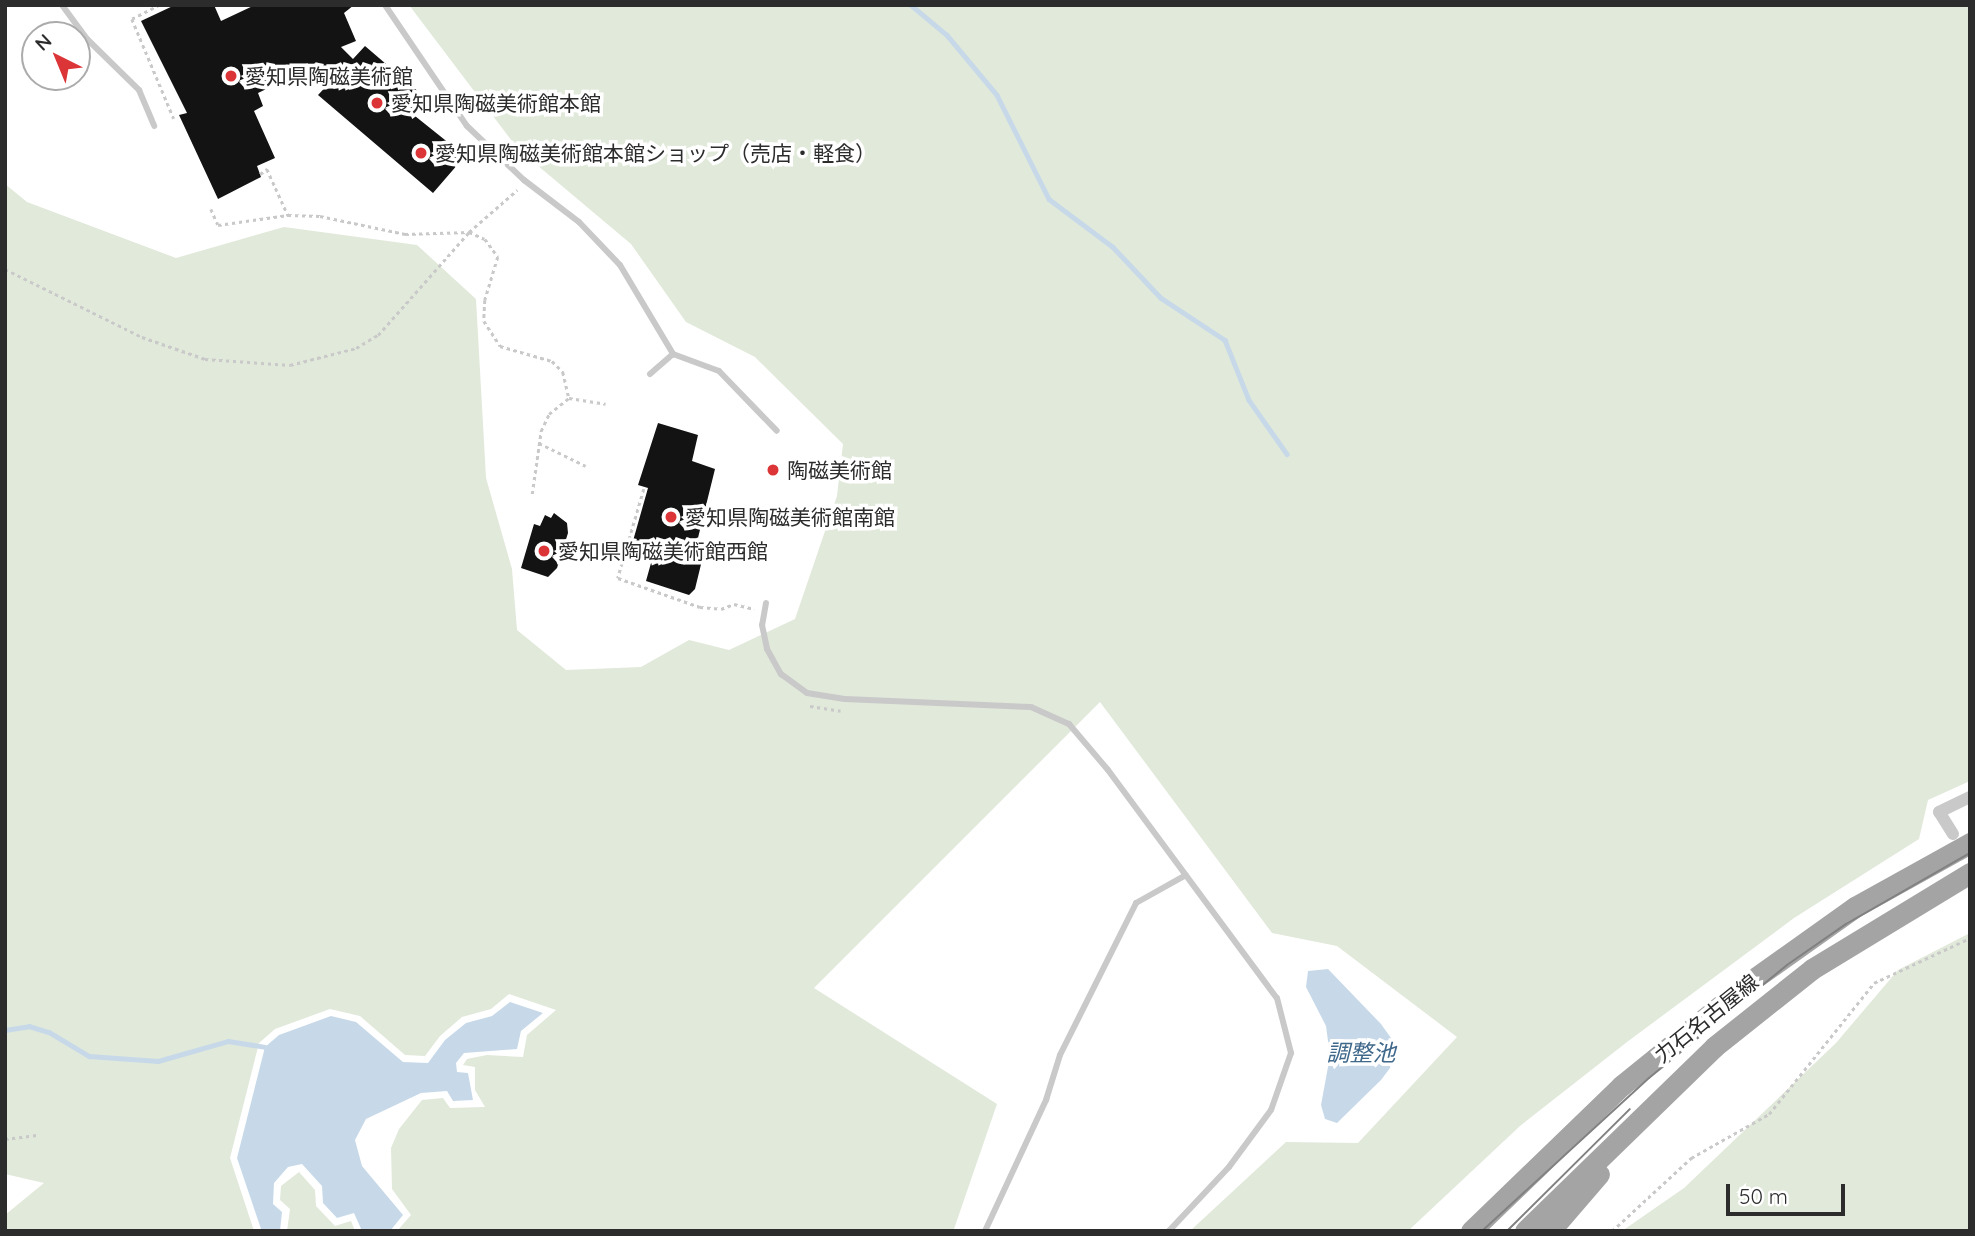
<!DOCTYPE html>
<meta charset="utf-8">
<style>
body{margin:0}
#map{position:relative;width:1975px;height:1236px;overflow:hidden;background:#fff;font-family:Quicksand,"Noto Sans JP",sans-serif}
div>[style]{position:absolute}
.green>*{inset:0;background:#e1e9da}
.water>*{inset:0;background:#c7d9e9}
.stream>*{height:4.5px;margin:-2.25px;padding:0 2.25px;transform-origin:2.25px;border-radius:2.25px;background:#c7d9e9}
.building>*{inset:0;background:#131313}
.path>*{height:2.5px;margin-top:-1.25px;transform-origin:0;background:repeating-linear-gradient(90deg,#c9c9c9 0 3.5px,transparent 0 7px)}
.service>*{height:6px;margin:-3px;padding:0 3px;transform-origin:3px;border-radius:3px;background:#c9c9c9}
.minor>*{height:12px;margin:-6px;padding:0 6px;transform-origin:6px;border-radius:6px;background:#c9c9c9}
.primary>*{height:21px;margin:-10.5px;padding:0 10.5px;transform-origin:10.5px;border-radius:10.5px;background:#a4a4a4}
.tram>*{height:2px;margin:-1px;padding:0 1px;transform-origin:1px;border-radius:1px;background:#818181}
.dots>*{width:19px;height:19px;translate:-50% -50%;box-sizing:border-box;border:4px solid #fff;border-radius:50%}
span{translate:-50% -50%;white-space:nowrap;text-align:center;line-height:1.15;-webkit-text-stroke:7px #fff;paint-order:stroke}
.poi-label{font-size:21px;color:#2c2c2c}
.left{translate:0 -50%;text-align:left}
.street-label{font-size:21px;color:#2c2c2c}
.water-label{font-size:23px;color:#3f688a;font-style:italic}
.frame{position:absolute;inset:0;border:7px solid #2c2c2c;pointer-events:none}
.north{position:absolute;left:21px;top:21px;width:70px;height:70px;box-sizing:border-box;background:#fff;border:2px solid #ababab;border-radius:50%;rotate:317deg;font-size:19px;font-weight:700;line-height:28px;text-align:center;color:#2c2c2c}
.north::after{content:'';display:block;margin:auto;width:24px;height:32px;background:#dc3537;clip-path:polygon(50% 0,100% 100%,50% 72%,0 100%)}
.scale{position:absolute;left:1726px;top:1184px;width:119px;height:32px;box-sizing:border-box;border:4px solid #2c2c2c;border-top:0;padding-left:9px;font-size:21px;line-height:24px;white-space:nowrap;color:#2c2c2c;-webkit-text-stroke:5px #fff;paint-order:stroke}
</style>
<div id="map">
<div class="green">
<div style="clip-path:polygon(409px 5px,1970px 5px,1970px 781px,1928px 800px,1919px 839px,1794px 918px,1627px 1042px,1520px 1126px,1408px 1231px,1190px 1231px,1286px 1142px,1358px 1143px,1457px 1037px,1337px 946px,1272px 933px,1100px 702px,814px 988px,997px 1104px,954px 1229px,397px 1231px,411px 1215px,392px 1189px,391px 1148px,399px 1129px,422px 1100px,443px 1098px,450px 1108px,485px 1107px,475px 1090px,475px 1067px,463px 1065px,467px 1059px,487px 1055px,523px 1057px,527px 1035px,556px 1010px,509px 994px,491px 1009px,462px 1017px,440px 1036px,425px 1056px,405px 1055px,360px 1016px,330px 1009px,275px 1029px,259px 1043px,230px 1158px,254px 1231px,5px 1231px,5px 1215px,44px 1183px,5px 1174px,5px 184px,27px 202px,176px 258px,284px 227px,417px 245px,476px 299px,486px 478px,512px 569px,517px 630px,566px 670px,641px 667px,689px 640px,729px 650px,795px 619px,837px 496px,843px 444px,755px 357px,686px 322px,631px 244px,518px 149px)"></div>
<div style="clip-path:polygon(1970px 933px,1970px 1231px,1622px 1231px,1684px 1188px,1836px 1043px,1898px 970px)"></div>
<div style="clip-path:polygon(299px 1172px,315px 1190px,316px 1206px,335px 1226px,351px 1221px,355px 1231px,287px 1231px,290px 1209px,280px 1200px,281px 1186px)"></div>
</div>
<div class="water">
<div style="clip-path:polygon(1328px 969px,1381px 1024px,1391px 1038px,1392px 1054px,1390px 1068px,1381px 1080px,1337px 1123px,1325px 1119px,1321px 1105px,1330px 1056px,1326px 1026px,1306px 987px,1308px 971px)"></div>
<div style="clip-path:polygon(510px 1002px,543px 1013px,521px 1031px,517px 1049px,464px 1053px,456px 1063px,457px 1072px,468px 1073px,473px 1100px,453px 1101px,447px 1091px,421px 1093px,366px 1119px,355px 1140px,362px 1166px,403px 1215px,390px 1231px,362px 1231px,354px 1213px,337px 1218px,323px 1203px,322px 1186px,302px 1164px,288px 1167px,274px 1183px,273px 1204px,282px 1212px,280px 1231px,261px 1229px,237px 1158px,265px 1047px,279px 1035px,331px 1016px,356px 1022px,403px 1062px,428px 1063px,445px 1040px,466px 1023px,492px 1016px)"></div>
</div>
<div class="stream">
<div style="left:911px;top:5px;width:47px;rotate:39.8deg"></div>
<div style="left:947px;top:35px;width:78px;rotate:50.2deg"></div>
<div style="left:997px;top:95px;width:116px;rotate:63.4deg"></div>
<div style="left:1049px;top:199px;width:80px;rotate:36.9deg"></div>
<div style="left:1113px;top:247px;width:70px;rotate:46.7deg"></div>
<div style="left:1161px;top:298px;width:77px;rotate:33.3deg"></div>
<div style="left:1225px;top:340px;width:65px;rotate:68.2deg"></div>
<div style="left:1249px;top:400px;width:66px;rotate:54.9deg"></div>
<div style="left:5px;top:1030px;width:24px;rotate:-9deg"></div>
<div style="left:29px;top:1026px;width:21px;rotate:17deg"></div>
<div style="left:49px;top:1032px;width:47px;rotate:31deg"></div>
<div style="left:89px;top:1056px;width:69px;rotate:4.1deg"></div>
<div style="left:158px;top:1061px;width:73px;rotate:-15.9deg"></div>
<div style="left:228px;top:1041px;width:37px;rotate:9deg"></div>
</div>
<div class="building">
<div style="clip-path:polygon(175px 5px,214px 5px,221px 21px,255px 5px,354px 5px,344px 13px,356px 41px,341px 47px,353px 59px,365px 46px,428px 100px,415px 116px,465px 156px,433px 193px,318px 95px,333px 79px,319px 64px,258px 93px,263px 106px,254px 111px,275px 158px,257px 166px,261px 177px,218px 199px,179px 115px,187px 113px,141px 21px)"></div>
<div style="clip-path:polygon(658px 423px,698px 435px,692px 461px,715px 469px,696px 546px,705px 548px,695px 589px,689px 595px,646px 581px,651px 563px,629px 555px,648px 488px,638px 485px)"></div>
<div style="clip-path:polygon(554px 513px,567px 523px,568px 533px,557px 568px,548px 577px,521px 568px,534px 524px,540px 526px,545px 515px,551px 518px)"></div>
</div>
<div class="path">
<div style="left:160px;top:5px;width:31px;rotate:153deg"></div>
<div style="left:132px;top:19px;width:108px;rotate:67.2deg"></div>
<div style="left:260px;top:174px;width:9px;rotate:-36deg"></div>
<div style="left:267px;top:169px;width:51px;rotate:65.5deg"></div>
<div style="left:211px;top:209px;width:17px;rotate:66deg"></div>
<div style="left:218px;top:225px;width:71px;rotate:-8.1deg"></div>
<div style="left:288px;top:215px;width:32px;rotate:2deg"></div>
<div style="left:320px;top:216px;width:87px;rotate:12deg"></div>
<div style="left:405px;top:234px;width:64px;rotate:-1.8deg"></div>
<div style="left:469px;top:232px;width:17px;rotate:24deg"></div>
<div style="left:485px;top:239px;width:22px;rotate:54deg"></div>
<div style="left:498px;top:257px;width:45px;rotate:106.8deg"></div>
<div style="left:485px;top:300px;width:21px;rotate:93deg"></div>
<div style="left:484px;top:321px;width:30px;rotate:57deg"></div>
<div style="left:500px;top:346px;width:54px;rotate:16.1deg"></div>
<div style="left:552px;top:361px;width:16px;rotate:45deg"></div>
<div style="left:563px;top:372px;width:27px;rotate:77deg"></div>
<div style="left:569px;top:398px;width:37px;rotate:9deg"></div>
<div style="left:5px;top:269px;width:153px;rotate:26.4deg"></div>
<div style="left:142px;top:337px;width:67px;rotate:19.2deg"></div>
<div style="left:205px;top:359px;width:85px;rotate:4deg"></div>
<div style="left:290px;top:365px;width:68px;rotate:-14.4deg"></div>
<div style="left:356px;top:348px;width:26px;rotate:-31deg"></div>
<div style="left:378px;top:335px;width:137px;rotate:-48.5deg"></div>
<div style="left:469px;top:232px;width:64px;rotate:-41.2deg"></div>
<div style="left:539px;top:443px;width:52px;rotate:26.1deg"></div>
<div style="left:644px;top:489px;width:93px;rotate:106.3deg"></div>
<div style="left:618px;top:578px;width:87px;rotate:19.5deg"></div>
<div style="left:700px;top:607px;width:21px;rotate:5deg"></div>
<div style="left:721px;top:609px;width:14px;rotate:-21deg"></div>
<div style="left:734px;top:604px;width:21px;rotate:14deg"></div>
<div style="left:532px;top:494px;width:64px;rotate:-81.9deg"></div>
<div style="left:541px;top:431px;width:19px;rotate:-65deg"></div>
<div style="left:549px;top:414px;width:26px;rotate:-39deg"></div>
<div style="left:810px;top:706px;width:31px;rotate:9deg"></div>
<div style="left:5px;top:1139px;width:32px;rotate:-7deg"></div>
<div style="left:1612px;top:1231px;width:108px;rotate:-42.7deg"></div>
<div style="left:1691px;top:1158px;width:90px;rotate:-29.4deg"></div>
<div style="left:1769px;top:1114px;width:168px;rotate:-51.3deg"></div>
<div style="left:1874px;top:983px;width:106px;rotate:-25.1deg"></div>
</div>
<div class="service">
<div style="left:62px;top:5px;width:42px;rotate:53.7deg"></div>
<div style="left:87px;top:39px;width:73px;rotate:44.4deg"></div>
<div style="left:139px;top:90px;width:39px;rotate:67deg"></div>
<div style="left:385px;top:5px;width:146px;rotate:55.9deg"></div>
<div style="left:467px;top:126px;width:79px;rotate:43.5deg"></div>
<div style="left:524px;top:180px;width:69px;rotate:37.4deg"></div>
<div style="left:579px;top:222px;width:59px;rotate:46.4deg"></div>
<div style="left:620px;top:265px;width:104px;rotate:59.2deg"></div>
<div style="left:673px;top:354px;width:49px;rotate:20.3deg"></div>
<div style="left:719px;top:371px;width:83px;rotate:46deg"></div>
<div style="left:650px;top:374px;width:30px;rotate:-41deg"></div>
<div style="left:766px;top:603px;width:22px;rotate:100deg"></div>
<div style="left:762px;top:625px;width:25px;rotate:78deg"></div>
<div style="left:767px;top:649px;width:29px;rotate:61deg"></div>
<div style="left:781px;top:674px;width:32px;rotate:36deg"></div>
<div style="left:807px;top:693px;width:38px;rotate:9deg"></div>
<div style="left:845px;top:699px;width:186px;rotate:2.5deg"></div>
<div style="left:1031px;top:707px;width:42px;rotate:24.1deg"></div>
<div style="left:1069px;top:724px;width:60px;rotate:49.7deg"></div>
<div style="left:1108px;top:770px;width:284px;rotate:53.5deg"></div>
<div style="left:1277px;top:998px;width:57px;rotate:75.7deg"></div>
<div style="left:1291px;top:1053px;width:60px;rotate:109.3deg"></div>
<div style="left:1271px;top:1110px;width:71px;rotate:126.4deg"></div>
<div style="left:1229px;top:1167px;width:88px;rotate:133.2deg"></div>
<div style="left:985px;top:1231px;width:145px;rotate:-65deg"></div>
<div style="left:1046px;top:1100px;width:47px;rotate:-72.7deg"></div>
<div style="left:1060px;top:1055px;width:170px;rotate:-63.4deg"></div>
<div style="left:1136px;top:903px;width:57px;rotate:-29.2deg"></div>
</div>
<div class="minor">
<div style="left:1953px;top:834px;width:26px;rotate:-122deg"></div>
<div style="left:1939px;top:812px;width:34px;rotate:-26deg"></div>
</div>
<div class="primary">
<div style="left:1471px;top:1231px;width:209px;rotate:-44deg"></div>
<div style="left:1621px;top:1086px;width:164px;rotate:-39deg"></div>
<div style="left:1748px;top:983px;width:131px;rotate:-35.4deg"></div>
<div style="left:1855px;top:907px;width:132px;rotate:-29.1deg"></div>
<div style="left:1525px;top:1231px;width:264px;rotate:-44.2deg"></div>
<div style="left:1714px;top:1047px;width:125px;rotate:-38.5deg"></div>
<div style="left:1812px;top:969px;width:185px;rotate:-31.3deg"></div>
<div style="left:1550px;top:1231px;width:75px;rotate:-49.3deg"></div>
</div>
<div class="tram">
<div style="left:1482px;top:1231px;width:226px;rotate:-42.5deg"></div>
<div style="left:1649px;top:1078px;width:178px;rotate:-39.3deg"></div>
<div style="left:1787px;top:965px;width:72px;rotate:-34.8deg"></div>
<div style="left:1846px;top:924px;width:143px;rotate:-29.8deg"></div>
<div style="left:1507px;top:1231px;width:173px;rotate:-44.8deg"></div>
</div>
<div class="dots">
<div style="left:231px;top:76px;background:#dc3537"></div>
<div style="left:377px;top:103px;background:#dc3537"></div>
<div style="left:421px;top:153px;background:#dc3537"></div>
<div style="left:773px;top:470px;background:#dc3537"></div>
<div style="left:671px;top:517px;background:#dc3537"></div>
<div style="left:544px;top:551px;background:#dc3537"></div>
</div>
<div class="poi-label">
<span class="left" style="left:245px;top:76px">愛知県陶磁美術館</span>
<span class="left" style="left:391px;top:103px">愛知県陶磁美術館本館</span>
<span class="left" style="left:435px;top:153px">愛知県陶磁美術館本館ショップ（売店・軽食）</span>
<span class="left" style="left:787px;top:470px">陶磁美術館</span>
<span class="left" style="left:685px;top:517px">愛知県陶磁美術館南館</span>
<span class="left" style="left:558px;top:551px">愛知県陶磁美術館西館</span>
</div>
<div class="street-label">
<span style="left:1706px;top:1018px;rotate:-39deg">力石名古屋線</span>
</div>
<div class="water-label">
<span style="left:1361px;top:1053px">調整池</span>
</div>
<div class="frame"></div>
<div class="north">N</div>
<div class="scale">50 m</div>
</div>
